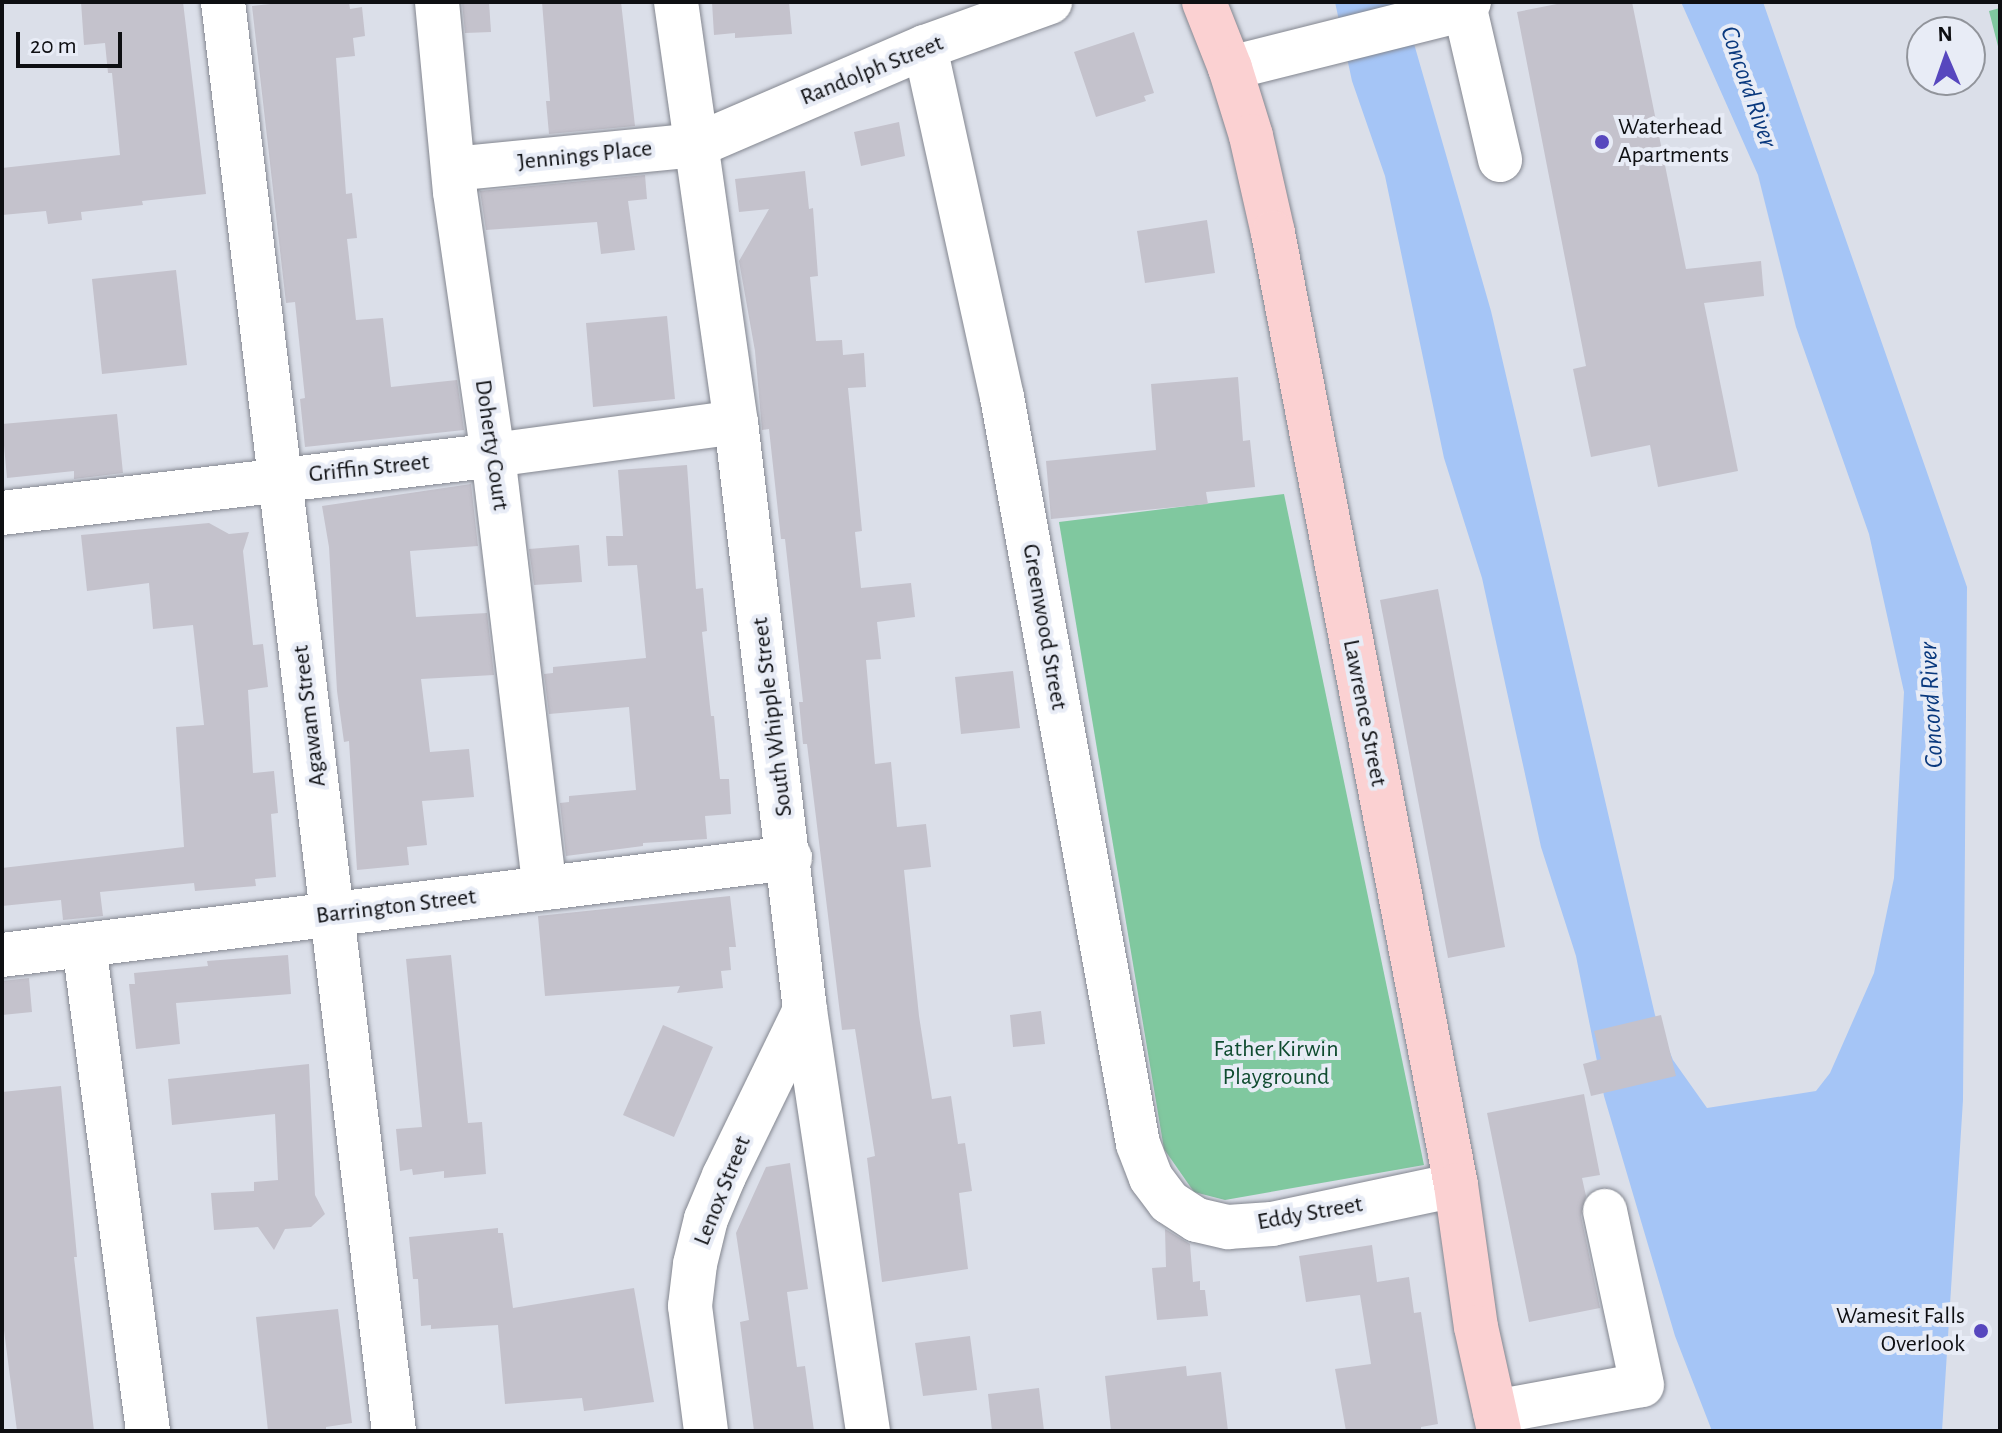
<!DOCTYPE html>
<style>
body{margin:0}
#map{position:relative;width:2002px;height:1433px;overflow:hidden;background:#dbdfe9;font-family:"Alegreya Sans",sans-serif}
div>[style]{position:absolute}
.green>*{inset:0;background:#80c89f}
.water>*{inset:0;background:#a5c5f6}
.building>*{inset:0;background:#c4c2cc}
.roads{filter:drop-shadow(0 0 2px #848790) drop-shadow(0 0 2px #848790)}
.minor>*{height:44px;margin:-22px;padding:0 22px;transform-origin:22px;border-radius:22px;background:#fff}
.major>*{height:44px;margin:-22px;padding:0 22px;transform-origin:22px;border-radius:22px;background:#fbd1d2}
.dots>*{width:22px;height:22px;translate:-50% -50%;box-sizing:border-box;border:4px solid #e8ecf6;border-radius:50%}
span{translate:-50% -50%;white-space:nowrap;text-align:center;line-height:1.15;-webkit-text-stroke:8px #e8ecf6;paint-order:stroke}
.street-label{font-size:24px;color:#0e0f12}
.poi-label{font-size:24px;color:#0e0f12}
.left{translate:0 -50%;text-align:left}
.right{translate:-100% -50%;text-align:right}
.park-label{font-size:24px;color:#0f4b2f}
.water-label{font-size:26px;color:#0a397e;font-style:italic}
.frame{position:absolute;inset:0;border:4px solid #0e0f12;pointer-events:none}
.north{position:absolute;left:1906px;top:16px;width:80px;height:80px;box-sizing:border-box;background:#e8ecf6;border:2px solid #91949b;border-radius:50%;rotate:358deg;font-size:22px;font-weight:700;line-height:32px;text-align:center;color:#0e0f12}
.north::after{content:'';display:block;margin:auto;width:28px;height:36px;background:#5747be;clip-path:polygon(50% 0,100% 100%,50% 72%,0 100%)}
.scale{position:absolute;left:16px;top:32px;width:106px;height:36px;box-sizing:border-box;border:4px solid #0e0f12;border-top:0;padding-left:10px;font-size:24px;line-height:28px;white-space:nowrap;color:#0e0f12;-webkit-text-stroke:6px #e8ecf6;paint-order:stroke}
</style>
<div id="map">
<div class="green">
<div style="clip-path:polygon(2000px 8px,2000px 54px,1989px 11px)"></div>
<div style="clip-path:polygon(1284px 494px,1424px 1165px,1225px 1200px,1194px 1192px,1164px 1149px,1059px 522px)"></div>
</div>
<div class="water">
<div style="clip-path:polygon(1335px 2px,1402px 2px,1491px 311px,1655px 1015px,1673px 1060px,1707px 1108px,1816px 1091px,1830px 1073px,1874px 973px,1894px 878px,1904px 692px,1869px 534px,1796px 327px,1758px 175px,1681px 2px,1763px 2px,1967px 587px,1963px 1100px,1942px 1431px,1712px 1431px,1675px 1336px,1604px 1096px,1576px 956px,1541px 847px,1482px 578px,1444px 458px,1385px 176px,1352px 81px)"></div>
</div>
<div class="building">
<div style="clip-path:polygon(81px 2px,183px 2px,206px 194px,142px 201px,143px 205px,81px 212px,82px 220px,48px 224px,46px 211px,2px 215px,2px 168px,120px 155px,112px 73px,108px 73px,105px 43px,84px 45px)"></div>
<div style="clip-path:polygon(290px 2px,349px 2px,350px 9px,362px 7px,365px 36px,353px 38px,355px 56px,336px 58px,346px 194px,352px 193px,357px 238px,347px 239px,356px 320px,383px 318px,391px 387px,457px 380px,464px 430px,305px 447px,300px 399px,305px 398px,295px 302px,286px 303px,252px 6px)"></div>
<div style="clip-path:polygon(462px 2px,489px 2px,491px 32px,465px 33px)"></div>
<div style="clip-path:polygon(542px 2px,621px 2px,635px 126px,549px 134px,546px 101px,550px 101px)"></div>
<div style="clip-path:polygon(712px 2px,789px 2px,792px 34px,735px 38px,735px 33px,714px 35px)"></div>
<div style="clip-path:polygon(1567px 2px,1632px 2px,1686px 269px,1761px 261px,1764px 296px,1704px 303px,1738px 471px,1658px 487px,1650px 445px,1591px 457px,1573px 369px,1586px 366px,1517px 12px)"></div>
<div style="clip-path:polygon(1134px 32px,1154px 93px,1144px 96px,1146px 101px,1096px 117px,1074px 52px)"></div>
<div style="clip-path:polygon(899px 122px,905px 156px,861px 166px,854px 132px)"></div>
<div style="clip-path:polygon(805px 171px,809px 209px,813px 208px,818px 276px,810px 277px,816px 341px,842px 340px,843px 355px,864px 353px,866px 387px,848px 388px,862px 531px,855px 532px,861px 588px,911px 583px,915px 617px,877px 622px,881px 659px,866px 660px,875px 764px,891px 762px,897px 827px,926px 824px,931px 867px,904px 870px,919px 1016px,932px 1099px,951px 1096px,958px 1144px,965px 1143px,972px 1191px,959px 1193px,968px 1269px,882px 1282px,867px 1158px,875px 1156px,855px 1029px,842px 1030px,807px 744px,803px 744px,799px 702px,803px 702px,785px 539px,781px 539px,769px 429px,762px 430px,755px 351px,739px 261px,769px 209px,739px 212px,735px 179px)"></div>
<div style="clip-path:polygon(645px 175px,647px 199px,628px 201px,635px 250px,601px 254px,597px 222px,486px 230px,480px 191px)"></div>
<div style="clip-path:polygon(1207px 220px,1215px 273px,1145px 283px,1137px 231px)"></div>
<div style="clip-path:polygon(176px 270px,187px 365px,102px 374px,92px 279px)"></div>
<div style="clip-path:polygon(667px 316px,675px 399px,593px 407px,586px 323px)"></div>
<div style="clip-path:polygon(1238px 377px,1243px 441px,1250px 440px,1255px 487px,1206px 492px,1208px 504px,1051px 519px,1046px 461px,1156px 450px,1151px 384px)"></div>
<div style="clip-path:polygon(117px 414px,123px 473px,74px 479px,74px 471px,7px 478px,2px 424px)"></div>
<div style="clip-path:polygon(687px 465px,696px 589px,703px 588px,707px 631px,702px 632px,711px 716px,714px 716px,720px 779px,729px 779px,731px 814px,705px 816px,707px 839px,643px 843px,643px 846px,566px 856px,560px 803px,569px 802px,569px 796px,636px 790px,629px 707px,549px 714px,544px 674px,553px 673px,553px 667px,646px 658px,637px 565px,608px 566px,606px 536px,623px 536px,618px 470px)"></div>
<div style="clip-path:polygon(471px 484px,478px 546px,410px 551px,416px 617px,487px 613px,494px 675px,421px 679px,430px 752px,469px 749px,474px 797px,422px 801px,427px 845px,407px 847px,409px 865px,357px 870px,349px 741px,344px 742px,337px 691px,329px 547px,322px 506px)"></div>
<div style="clip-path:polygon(209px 523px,229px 534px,249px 532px,243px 551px,253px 645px,263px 644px,268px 687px,248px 690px,253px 773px,274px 771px,278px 813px,271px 814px,276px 877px,255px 879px,256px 886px,195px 891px,194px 883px,100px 892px,103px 916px,63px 920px,61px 900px,2px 906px,2px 868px,184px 847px,176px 727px,204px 725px,193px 625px,153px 629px,149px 583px,87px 591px,81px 535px)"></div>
<div style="clip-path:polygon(579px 545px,582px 582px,534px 585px,529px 549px)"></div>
<div style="clip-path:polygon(1438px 589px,1505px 947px,1448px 958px,1380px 600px)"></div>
<div style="clip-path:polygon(1013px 671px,1020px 728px,961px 734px,955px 677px)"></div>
<div style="clip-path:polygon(730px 896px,736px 947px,729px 947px,731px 970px,721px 971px,723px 988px,677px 993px,680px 986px,545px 996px,538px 916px)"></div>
<div style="clip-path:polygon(288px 955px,291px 994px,176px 1003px,180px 1044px,136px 1049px,129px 984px,135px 984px,134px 973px,208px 966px,207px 961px)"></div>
<div style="clip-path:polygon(451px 955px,468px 1123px,482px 1122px,486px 1174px,444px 1178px,444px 1171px,413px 1175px,412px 1169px,400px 1171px,396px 1129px,422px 1127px,406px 959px)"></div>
<div style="clip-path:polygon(29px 978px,32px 1012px,2px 1015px,2px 981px)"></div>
<div style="clip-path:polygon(1041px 1011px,1045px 1044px,1013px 1047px,1010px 1015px)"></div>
<div style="clip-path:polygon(1661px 1015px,1676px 1076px,1591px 1096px,1583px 1064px,1601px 1059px,1594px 1031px)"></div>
<div style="clip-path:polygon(663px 1025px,713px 1047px,674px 1137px,623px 1115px)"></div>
<div style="clip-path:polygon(309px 1064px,315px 1195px,325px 1214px,311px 1227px,285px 1229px,274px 1250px,258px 1227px,214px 1230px,211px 1193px,254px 1191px,254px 1182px,278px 1180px,275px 1114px,172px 1125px,168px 1079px)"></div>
<div style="clip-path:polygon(61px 1086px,77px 1257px,74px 1257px,94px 1431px,17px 1431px,2px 1315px,2px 1092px)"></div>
<div style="clip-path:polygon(1584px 1094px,1600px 1175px,1582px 1178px,1586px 1196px,1581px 1216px,1600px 1308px,1529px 1322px,1487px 1113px)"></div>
<div style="clip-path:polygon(790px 1163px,808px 1289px,787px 1292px,797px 1367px,805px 1366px,814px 1431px,754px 1431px,740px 1322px,749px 1320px,736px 1233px,766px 1167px)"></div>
<div style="clip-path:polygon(498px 1228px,498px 1233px,503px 1233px,513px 1308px,634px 1288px,654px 1402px,584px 1411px,582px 1398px,505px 1404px,498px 1325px,431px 1329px,431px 1325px,421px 1326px,418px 1279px,413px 1279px,409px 1237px)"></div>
<div style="clip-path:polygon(1165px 1229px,1190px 1244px,1193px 1282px,1200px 1281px,1200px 1290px,1205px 1290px,1208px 1316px,1157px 1320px,1152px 1268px,1166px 1267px)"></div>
<div style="clip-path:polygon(1372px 1245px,1377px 1282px,1409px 1277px,1414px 1313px,1421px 1312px,1438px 1424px,1421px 1427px,1421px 1431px,1346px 1431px,1335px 1369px,1371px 1364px,1360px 1295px,1306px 1302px,1299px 1256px)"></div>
<div style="clip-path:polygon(338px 1309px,352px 1423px,326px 1427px,326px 1431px,268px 1431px,256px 1317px)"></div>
<div style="clip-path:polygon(970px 1336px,977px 1390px,923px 1396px,915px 1343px)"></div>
<div style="clip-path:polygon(1186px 1366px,1187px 1376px,1221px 1372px,1228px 1431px,1111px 1431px,1105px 1376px)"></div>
<div style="clip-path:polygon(1039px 1388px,1044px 1431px,992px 1431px,988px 1394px)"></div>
</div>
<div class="roads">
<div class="minor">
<div style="left:223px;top:2px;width:1439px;rotate:83.18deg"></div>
<div style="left:437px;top:2px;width:191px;rotate:84.6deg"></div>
<div style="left:455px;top:192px;width:266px;rotate:81.8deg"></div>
<div style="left:493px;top:455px;width:436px;rotate:83.2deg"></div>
<div style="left:676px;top:2px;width:424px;rotate:81.9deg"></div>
<div style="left:736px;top:422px;width:592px;rotate:83.31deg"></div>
<div style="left:805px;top:1010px;width:426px;rotate:81.5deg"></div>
<div style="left:1469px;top:2px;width:8px;rotate:120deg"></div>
<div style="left:1465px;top:9px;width:155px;rotate:76.9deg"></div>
<div style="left:925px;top:47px;width:358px;rotate:77.6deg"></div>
<div style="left:1002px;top:397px;width:759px;rotate:79.68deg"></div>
<div style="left:1138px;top:1144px;width:36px;rotate:69deg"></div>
<div style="left:1151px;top:1178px;width:30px;rotate:53deg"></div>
<div style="left:1169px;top:1202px;width:33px;rotate:33deg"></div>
<div style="left:1197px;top:1220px;width:32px;rotate:13deg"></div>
<div style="left:1228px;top:1227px;width:44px;rotate:-3.9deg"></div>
<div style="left:1272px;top:1224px;width:188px;rotate:-12deg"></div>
<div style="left:1230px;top:68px;width:242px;rotate:-14.1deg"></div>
<div style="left:473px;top:167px;width:225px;rotate:-5.6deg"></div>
<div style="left:697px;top:145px;width:248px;rotate:-23.3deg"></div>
<div style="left:925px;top:47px;width:133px;rotate:-19.8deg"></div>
<div style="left:2px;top:513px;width:494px;rotate:-6.7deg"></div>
<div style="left:493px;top:455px;width:245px;rotate:-7.7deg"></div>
<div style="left:84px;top:945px;width:490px;rotate:82.5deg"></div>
<div style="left:2px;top:955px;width:794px;rotate:-7.02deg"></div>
<div style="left:1495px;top:1412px;width:149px;rotate:-10.4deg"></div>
<div style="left:1642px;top:1385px;width:178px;rotate:-102deg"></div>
<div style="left:706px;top:1431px;width:126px;rotate:-97.3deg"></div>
<div style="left:690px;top:1306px;width:42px;rotate:-83.2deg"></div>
<div style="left:695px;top:1264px;width:46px;rotate:-76.3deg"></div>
<div style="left:706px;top:1219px;width:47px;rotate:-67.3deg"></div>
<div style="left:724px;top:1176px;width:185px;rotate:-64deg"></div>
</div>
<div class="major">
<div style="left:1204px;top:2px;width:71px;rotate:68.5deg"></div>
<div style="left:1230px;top:68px;width:71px;rotate:72.8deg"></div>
<div style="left:1251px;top:136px;width:99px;rotate:77.2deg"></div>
<div style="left:1273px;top:233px;width:969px;rotate:79.12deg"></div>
<div style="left:1456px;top:1185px;width:143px;rotate:82deg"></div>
<div style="left:1476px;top:1327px;width:107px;rotate:77.5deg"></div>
</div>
</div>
<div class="dots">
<div style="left:1602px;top:142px;background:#5747be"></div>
<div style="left:1981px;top:1331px;background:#5747be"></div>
</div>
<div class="street-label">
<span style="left:872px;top:71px;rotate:-22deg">Randolph Street</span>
<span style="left:585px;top:156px;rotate:-6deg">Jennings Place</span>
<span style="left:491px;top:445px;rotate:82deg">Doherty Court</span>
<span style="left:369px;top:469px;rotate:-6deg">Griffin Street</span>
<span style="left:1044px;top:627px;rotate:80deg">Greenwood Street</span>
<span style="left:1364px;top:713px;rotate:79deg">Lawrence Street</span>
<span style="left:310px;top:716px;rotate:-97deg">Agawam Street</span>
<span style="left:773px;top:717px;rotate:-97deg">South Whipple Street</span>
<span style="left:396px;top:907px;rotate:-7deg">Barrington Street</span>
<span style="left:723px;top:1191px;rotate:-68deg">Lenox Street</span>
<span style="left:1310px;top:1214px;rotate:-10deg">Eddy Street</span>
</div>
<div class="poi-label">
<span class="left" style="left:1618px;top:142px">Waterhead<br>Apartments</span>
<span class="right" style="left:1965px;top:1331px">Wamesit Falls<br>Overlook</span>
</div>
<div class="park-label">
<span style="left:1276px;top:1064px">Father Kirwin<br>Playground</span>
</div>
<div class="water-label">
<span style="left:1748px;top:87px;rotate:71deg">Concord River</span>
<span style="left:1932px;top:705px;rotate:-93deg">Concord River</span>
</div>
<div class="frame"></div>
<div class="north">N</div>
<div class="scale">20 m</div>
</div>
